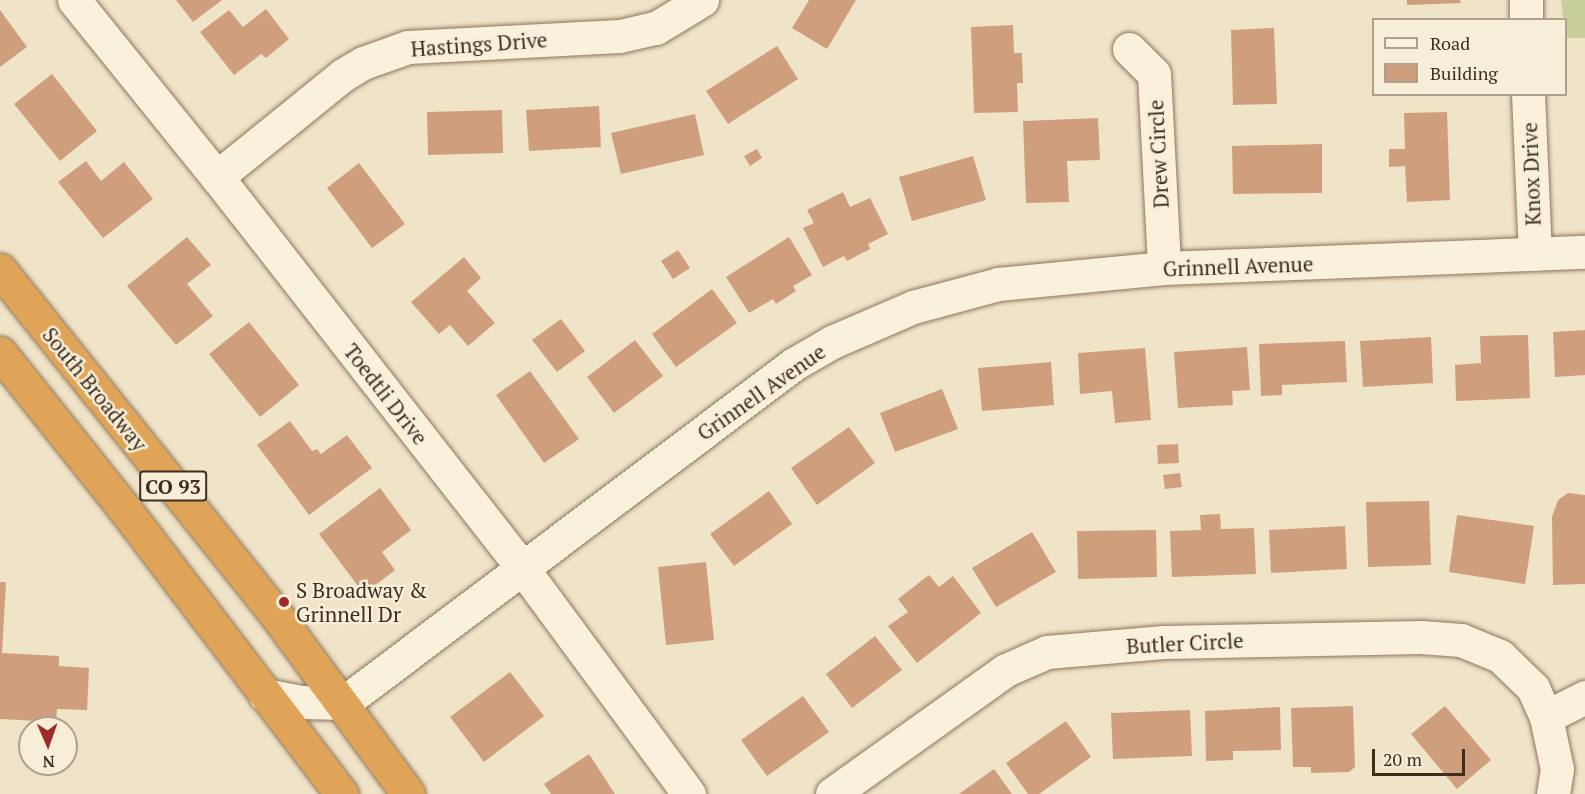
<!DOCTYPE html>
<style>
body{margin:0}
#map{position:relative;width:1585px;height:794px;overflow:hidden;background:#f0e4c8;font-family:"PT Serif",serif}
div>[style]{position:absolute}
.green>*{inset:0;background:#c9cf9b}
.building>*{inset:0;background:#cf9f7d}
.roads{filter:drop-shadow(0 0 2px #8d765c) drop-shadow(0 0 2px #8d765c)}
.minor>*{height:33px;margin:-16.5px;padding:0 16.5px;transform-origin:16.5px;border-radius:16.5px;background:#faf1dc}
.highway>*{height:33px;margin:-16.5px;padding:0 16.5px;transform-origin:16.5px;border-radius:16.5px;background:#e0a458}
.dots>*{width:16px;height:16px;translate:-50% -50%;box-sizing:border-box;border:3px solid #f7eed8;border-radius:50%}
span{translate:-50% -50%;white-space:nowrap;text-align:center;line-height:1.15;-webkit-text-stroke:5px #f7eed8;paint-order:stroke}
.shield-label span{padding:2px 4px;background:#f7eed8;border:2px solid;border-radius:4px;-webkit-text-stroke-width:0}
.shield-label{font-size:20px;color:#3d2e20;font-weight:700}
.street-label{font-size:21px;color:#3d2e20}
.poi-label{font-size:21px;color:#3d2e20}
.left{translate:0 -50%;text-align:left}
.legend{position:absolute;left:1372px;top:18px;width:195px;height:78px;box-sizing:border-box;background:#f7eed8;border:2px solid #ada18e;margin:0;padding:8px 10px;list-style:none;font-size:18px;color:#3d2e20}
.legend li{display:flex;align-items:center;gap:12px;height:30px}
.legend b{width:30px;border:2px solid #ada18e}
.north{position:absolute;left:18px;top:716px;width:60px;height:60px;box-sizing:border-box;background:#f7eed8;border:2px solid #ada18e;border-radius:50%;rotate:178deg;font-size:16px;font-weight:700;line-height:24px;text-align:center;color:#3d2e20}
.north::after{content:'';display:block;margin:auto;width:21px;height:27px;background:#9e2a2b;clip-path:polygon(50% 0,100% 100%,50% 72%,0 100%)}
.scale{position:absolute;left:1372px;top:749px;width:93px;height:27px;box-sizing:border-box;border:3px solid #3d2e20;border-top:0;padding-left:8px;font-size:18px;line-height:21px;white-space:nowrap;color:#3d2e20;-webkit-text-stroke:4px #f7eed8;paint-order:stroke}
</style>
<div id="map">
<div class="green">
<div style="clip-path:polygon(1561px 0,1585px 0,1585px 38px,1566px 38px)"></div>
</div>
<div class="building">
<div style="clip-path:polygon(176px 0,222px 0,193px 22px)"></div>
<div style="clip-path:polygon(809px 0,856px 0,827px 49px,792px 28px)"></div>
<div style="clip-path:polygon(1407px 0,1460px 0,1461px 3px,1407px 5px)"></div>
<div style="clip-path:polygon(266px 9px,289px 39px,266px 58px,261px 54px,234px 75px,200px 32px,229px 10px,243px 27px)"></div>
<div style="clip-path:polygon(0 10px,27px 47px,0 67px)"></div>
<div style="clip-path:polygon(1013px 25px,1014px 53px,1022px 53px,1023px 83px,1017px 83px,1018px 112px,974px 113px,971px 27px)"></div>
<div style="clip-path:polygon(1274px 28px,1277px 104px,1233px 105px,1231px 30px)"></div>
<div style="clip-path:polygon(777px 46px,798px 79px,728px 124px,706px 91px)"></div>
<div style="clip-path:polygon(52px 74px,97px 131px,60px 161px,14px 104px)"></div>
<div style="clip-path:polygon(599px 106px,601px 147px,529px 151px,526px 110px)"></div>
<div style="clip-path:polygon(502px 110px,503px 153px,428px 155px,427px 112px)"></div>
<div style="clip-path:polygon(1447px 112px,1450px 200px,1407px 202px,1405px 166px,1389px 167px,1389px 149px,1405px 149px,1404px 113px)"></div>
<div style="clip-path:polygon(695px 114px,704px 155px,621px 174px,611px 133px)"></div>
<div style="clip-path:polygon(1098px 118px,1100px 160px,1067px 161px,1069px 202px,1026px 203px,1023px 121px)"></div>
<div style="clip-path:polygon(1322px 144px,1322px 193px,1233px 194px,1232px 146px)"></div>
<div style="clip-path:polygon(757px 149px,762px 158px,750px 166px,744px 156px)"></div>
<div style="clip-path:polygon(973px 156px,986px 200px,912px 221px,899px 177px)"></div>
<div style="clip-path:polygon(86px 161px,101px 181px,124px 162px,153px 199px,103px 238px,58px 182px)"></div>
<div style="clip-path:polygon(359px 163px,405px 224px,372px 248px,327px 188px)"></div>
<div style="clip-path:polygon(843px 192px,850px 207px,870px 198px,888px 234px,868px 244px,870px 249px,847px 261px,844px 256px,823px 267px,803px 228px,814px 223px,807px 210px)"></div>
<div style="clip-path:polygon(187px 237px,211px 265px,187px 284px,213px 316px,176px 345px,127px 286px)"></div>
<div style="clip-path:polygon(789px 237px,812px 275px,793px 286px,796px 291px,776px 304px,773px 299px,749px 313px,726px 277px)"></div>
<div style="clip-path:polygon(678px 250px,690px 268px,673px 279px,661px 261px)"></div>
<div style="clip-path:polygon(464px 257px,481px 278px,467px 291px,495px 323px,468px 346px,450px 325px,439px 334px,411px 302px)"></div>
<div style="clip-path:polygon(712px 289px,737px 323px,676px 367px,652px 334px)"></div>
<div style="clip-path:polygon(561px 319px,585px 351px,557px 372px,532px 340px)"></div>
<div style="clip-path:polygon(249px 322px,299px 385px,260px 417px,209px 354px)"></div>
<div style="clip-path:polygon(1585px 330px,1585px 375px,1555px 377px,1553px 332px)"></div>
<div style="clip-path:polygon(1528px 335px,1530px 398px,1456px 401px,1455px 365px,1481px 363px,1480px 336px)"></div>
<div style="clip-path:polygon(1431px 337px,1433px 383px,1363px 387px,1360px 341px)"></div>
<div style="clip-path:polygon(635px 340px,663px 376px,614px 413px,587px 377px)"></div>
<div style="clip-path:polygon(1345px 341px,1347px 382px,1282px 385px,1282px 395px,1261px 396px,1259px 344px)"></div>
<div style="clip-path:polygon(1247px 347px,1250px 390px,1232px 391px,1233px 405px,1178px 408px,1174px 352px)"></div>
<div style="clip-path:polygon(1145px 348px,1151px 420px,1115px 423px,1112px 391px,1080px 394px,1078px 353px)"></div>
<div style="clip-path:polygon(1051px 362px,1054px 405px,982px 411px,978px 368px)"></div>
<div style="clip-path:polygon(530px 371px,579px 439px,544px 463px,496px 395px)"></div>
<div style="clip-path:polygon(942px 389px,958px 429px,895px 452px,880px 413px)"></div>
<div style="clip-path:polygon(290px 421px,312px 451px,317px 449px,321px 454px,347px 435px,372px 468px,309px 515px,257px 445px)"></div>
<div style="clip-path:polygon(849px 427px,875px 463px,817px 505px,791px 468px)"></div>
<div style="clip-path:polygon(1178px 444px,1179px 463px,1158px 464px,1157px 445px)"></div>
<div style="clip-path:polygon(1180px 473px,1182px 487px,1165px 489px,1163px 475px)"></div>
<div style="clip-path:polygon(380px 488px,411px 530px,382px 552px,395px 570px,364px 594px,319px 534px)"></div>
<div style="clip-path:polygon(769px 491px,792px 524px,734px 566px,710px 534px)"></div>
<div style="clip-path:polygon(1568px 493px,1585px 495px,1585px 584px,1553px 585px,1552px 517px,1558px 500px)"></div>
<div style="clip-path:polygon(1429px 501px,1431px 565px,1368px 567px,1366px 502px)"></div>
<div style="clip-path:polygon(1220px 514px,1221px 529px,1254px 528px,1256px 574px,1172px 577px,1170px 531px,1201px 530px,1200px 515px)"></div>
<div style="clip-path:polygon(1457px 515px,1534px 526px,1525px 584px,1449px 572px)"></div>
<div style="clip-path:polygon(1345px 526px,1347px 569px,1271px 573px,1269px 530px)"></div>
<div style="clip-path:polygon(1156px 530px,1157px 577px,1078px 579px,1077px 531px)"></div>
<div style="clip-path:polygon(1032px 532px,1056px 572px,996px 607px,972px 568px)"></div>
<div style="clip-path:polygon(706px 562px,714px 640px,666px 645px,658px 567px)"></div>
<div style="clip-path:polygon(929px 575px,939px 587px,953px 576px,981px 613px,917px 663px,888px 626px,908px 612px,898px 599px)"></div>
<div style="clip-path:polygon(0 582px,6px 582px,2px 653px,59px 656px,59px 666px,89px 668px,87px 710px,57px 709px,56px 722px,0 719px)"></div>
<div style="clip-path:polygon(875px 636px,902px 670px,852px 708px,826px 674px)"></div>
<div style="clip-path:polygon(510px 672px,544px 716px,484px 762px,450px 717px)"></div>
<div style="clip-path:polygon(803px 696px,829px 732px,767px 776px,741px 740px)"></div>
<div style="clip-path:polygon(1353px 706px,1355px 767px,1349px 772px,1311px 773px,1311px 767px,1293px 767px,1291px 708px)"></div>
<div style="clip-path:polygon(1445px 706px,1491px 760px,1457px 789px,1411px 734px)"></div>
<div style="clip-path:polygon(1280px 707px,1281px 750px,1233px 751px,1233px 760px,1206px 761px,1205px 711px)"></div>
<div style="clip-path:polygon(1190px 710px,1192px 756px,1113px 759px,1111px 713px)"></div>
<div style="clip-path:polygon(1066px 721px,1091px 757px,1039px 794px,1028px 794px,1006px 763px)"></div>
<div style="clip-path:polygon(589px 754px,615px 794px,551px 794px,544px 784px)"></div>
<div style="clip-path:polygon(994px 769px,1012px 794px,959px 794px)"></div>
</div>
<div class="roads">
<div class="minor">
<div style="left:74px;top:0;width:228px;rotate:51.1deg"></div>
<div style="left:217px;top:177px;width:497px;rotate:52deg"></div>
<div style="left:523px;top:569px;width:280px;rotate:53.6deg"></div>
<div style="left:1526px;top:0;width:20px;rotate:90deg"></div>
<div style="left:1129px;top:49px;width:35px;rotate:45deg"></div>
<div style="left:1154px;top:74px;width:194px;rotate:87deg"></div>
<div style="left:1528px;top:94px;width:160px;rotate:87.5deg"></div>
<div style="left:217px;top:177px;width:162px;rotate:-39deg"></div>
<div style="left:343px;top:75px;width:23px;rotate:-31deg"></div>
<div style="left:363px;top:63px;width:48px;rotate:-19.6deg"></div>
<div style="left:408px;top:47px;width:212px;rotate:-3deg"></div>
<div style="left:620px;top:36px;width:37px;rotate:-13deg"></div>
<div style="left:656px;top:28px;width:54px;rotate:-31.3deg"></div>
<div style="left:265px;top:695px;width:38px;rotate:11deg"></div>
<div style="left:302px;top:702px;width:41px;rotate:1.4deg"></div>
<div style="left:343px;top:703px;width:564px;rotate:-36.93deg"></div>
<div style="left:794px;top:364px;width:44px;rotate:-30.1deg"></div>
<div style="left:832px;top:342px;width:88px;rotate:-23.4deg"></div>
<div style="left:913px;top:307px;width:88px;rotate:-15.1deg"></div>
<div style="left:998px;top:284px;width:167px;rotate:-5.5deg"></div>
<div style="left:1164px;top:268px;width:421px;rotate:-2.2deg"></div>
<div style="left:1546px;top:717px;width:44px;rotate:-27.1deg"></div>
<div style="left:832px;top:794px;width:214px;rotate:-35.5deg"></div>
<div style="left:1006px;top:670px;width:45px;rotate:-23.7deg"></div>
<div style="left:1047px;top:652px;width:117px;rotate:-4.9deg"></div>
<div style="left:1164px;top:642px;width:257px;rotate:-1.1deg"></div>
<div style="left:1421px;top:637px;width:40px;rotate:4.3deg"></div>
<div style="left:1461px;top:640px;width:42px;rotate:22.3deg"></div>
<div style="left:1500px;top:656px;width:46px;rotate:44.1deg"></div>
<div style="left:1533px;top:688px;width:32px;rotate:66deg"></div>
<div style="left:1546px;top:717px;width:53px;rotate:78.1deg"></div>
<div style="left:1557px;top:769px;width:25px;rotate:99deg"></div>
</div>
<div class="highway">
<div style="left:0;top:270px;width:443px;rotate:51.3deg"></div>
<div style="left:277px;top:616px;width:221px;rotate:53.6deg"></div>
<div style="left:0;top:353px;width:197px;rotate:51.4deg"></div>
<div style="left:123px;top:507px;width:361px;rotate:52.7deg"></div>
</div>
</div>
<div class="dots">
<div style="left:284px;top:602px;background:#9e2a2b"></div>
</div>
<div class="shield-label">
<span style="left:173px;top:486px">CO 93</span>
</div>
<div class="street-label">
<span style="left:479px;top:44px;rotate:-4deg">Hastings Drive</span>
<span style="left:1158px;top:154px;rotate:-93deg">Drew Circle</span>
<span style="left:1531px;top:174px;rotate:-92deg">Knox Drive</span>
<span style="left:1238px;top:266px;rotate:-2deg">Grinnell Avenue</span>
<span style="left:95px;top:389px;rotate:51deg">South Broadway</span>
<span style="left:761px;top:392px;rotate:-35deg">Grinnell Avenue</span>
<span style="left:386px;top:394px;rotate:52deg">Toedtli Drive</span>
<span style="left:1185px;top:643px;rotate:-3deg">Butler Circle</span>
</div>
<div class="poi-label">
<span class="left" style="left:296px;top:602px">S Broadway &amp;<br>Grinnell Dr</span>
</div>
<ul class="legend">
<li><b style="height:8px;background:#faf1dc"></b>Road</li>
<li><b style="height:16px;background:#cf9f7d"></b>Building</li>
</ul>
<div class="north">N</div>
<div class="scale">20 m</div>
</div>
